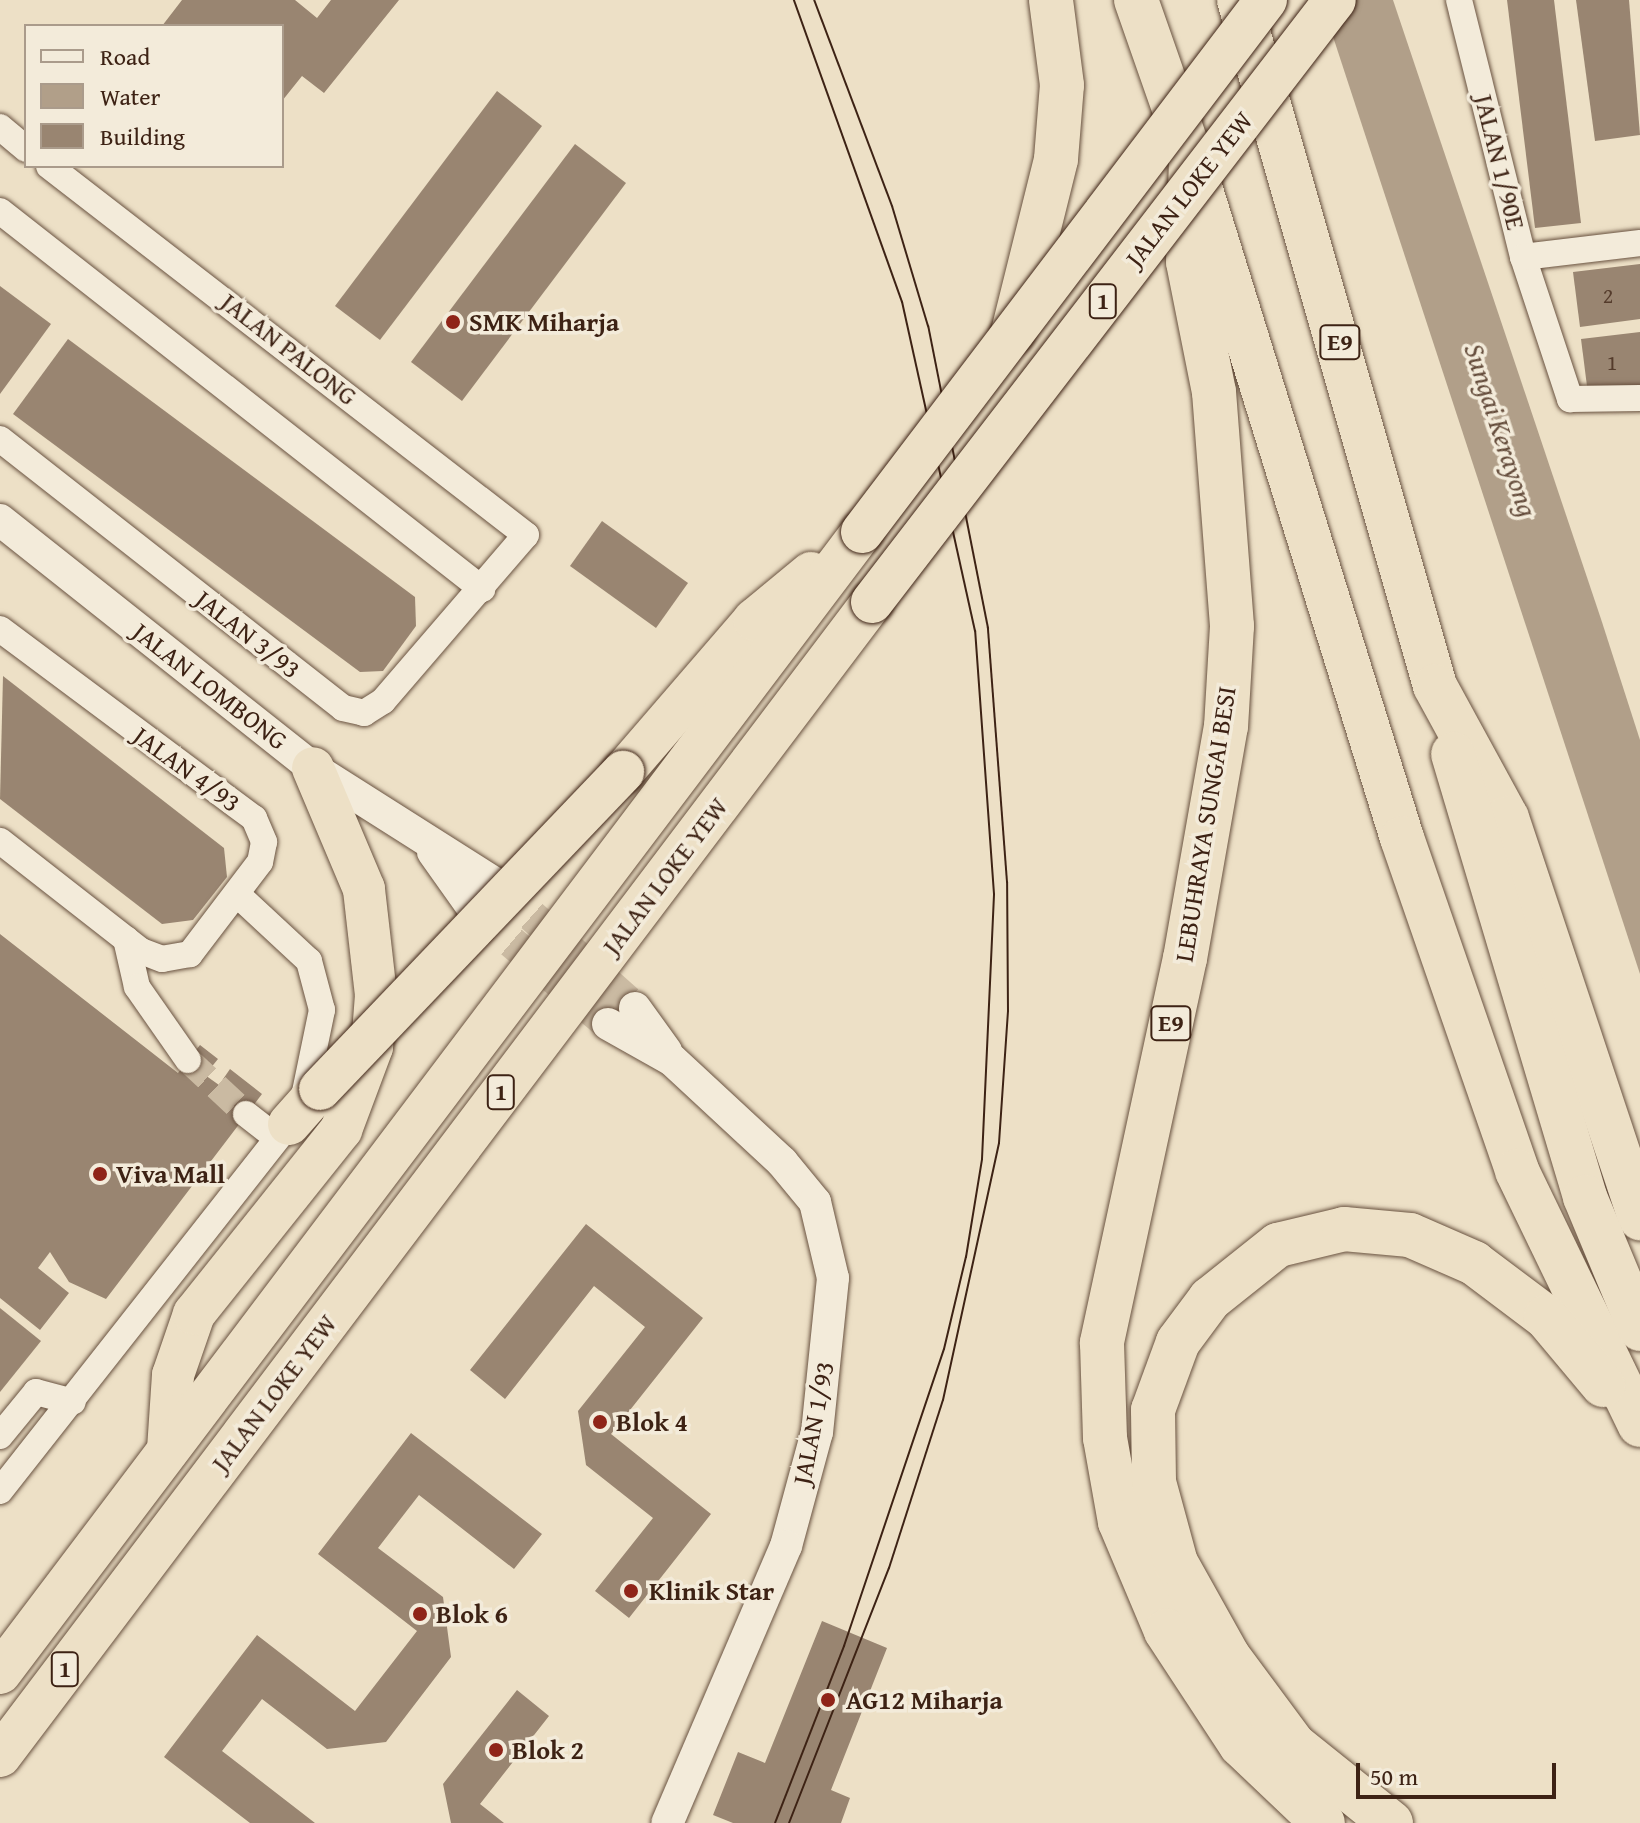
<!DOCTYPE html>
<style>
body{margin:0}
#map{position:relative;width:1640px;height:1823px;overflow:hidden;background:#ede0c6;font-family:"Gentium Book Plus",serif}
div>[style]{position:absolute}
.water>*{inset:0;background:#b19f89}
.building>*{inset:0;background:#998571}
.minor-tunnel>*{height:26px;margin-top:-13px;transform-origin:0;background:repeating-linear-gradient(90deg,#cabaa2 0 26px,transparent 0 39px)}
.tertiary-tunnel>*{height:32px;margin-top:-16px;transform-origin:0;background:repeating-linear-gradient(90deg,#cabaa2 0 32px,transparent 0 48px)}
.roads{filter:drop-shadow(0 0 2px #695240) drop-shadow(0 0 2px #695240)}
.minor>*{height:26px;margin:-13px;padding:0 13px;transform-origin:13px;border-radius:13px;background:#f3ebda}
.tertiary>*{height:32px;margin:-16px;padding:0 16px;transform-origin:16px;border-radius:16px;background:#f3ebda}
.trunk>*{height:42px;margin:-21px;padding:0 21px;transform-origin:21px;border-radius:21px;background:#ede0c6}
.motorway>*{height:44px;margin:-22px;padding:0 22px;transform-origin:22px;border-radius:22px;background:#ede0c6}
.tram>*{height:2px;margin:-1px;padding:0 1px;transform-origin:1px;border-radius:1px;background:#3d2214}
.bridges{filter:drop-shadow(0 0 2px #3d2214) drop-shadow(0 0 2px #3d2214)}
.trunk-bridge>*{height:42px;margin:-21px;padding:0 21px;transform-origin:21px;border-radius:21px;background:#ede0c6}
.dots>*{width:22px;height:22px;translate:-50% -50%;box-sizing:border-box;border:4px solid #f3ebda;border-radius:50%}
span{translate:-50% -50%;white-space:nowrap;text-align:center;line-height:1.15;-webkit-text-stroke:7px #f3ebda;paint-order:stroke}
.number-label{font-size:22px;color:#543b2b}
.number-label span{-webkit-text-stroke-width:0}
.shield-label span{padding:2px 6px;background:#f3ebda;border:2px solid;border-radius:6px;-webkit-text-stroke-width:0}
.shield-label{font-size:24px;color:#3d2214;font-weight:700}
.street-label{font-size:26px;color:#3d2214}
.poi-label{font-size:26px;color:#3d2214;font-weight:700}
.left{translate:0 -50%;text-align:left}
.water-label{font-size:28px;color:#664e3d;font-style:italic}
.legend{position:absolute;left:24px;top:24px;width:260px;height:144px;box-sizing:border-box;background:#f3ebda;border:2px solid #aa9b8b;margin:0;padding:10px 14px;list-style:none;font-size:24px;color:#3d2214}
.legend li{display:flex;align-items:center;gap:16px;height:40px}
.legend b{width:40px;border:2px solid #aa9b8b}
.scale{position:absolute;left:1356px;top:1763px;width:200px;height:36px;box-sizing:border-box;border:4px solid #3d2214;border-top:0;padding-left:10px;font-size:24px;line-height:28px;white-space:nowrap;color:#3d2214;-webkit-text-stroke:6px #f3ebda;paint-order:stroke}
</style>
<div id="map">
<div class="water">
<div style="clip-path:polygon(1321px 0,1393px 0,1601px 619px,1640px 740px,1640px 974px)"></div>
</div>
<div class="building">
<div style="clip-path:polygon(182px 0,295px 0,317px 18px,331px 0,399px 0,324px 93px,302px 76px,282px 101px,282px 26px,162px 26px)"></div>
<div style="clip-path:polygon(1507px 0,1554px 0,1581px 223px,1535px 228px)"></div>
<div style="clip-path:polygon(1576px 0,1629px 0,1640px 135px,1595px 141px)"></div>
<div style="clip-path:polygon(497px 91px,542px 126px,380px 340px,335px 306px)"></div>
<div style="clip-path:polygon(575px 144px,626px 183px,462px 401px,411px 362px)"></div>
<div style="clip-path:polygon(1640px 264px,1640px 319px,1580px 327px,1573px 272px)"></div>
<div style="clip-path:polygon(0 286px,51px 324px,0 394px)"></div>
<div style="clip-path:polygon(1640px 332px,1640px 387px,1588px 394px,1581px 339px)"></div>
<div style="clip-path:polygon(68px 339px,415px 597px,416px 626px,383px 671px,360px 672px,13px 414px)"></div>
<div style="clip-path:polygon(602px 521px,688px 583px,656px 628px,570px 566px)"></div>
<div style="clip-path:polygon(3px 676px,224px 848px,227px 877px,193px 920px,162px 924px,0 799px)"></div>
<div style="clip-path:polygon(0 934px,178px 1073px,200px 1045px,218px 1059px,205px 1075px,219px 1085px,230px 1069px,262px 1094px,106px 1299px,69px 1282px,50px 1252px,38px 1268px,69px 1293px,40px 1330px,0 1298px)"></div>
<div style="clip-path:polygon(586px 1224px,703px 1318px,611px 1434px,711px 1514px,629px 1618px,595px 1591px,653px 1518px,586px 1465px,578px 1411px,645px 1327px,594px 1286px,505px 1399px,470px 1370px)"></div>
<div style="clip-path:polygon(0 1308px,41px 1341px,0 1392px)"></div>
<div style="clip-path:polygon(411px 1433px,542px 1534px,514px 1569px,419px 1495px,378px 1548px,443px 1597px,451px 1657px,386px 1742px,327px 1749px,262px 1699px,222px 1751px,315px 1823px,250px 1823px,164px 1757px,257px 1635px,355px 1711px,417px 1631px,318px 1554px)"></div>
<div style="clip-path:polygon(822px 1621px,887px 1648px,831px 1790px,850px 1798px,841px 1823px,733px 1823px,713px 1815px,738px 1752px,765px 1763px)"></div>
<div style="clip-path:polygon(517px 1690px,549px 1716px,480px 1804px,504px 1823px,451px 1823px,443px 1784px)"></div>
</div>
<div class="minor-tunnel">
<div style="left:188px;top:1060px;width:79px;rotate:43deg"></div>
</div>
<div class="tertiary-tunnel">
<div style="left:496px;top:884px;width:186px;rotate:41.7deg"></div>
<div style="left:475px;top:911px;width:175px;rotate:40.4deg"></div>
</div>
<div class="roads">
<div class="minor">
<div style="left:1459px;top:0;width:265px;rotate:76deg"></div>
<div style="left:1523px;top:257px;width:150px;rotate:71.7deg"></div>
<div style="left:1570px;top:399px;width:70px;rotate:-0.8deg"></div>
<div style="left:0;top:127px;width:34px;rotate:40deg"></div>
<div style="left:0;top:211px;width:613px;rotate:38.1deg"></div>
<div style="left:1523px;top:257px;width:118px;rotate:-6.8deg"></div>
<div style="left:0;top:439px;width:436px;rotate:38.1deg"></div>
<div style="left:343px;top:708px;width:22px;rotate:13deg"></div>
<div style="left:364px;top:713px;width:22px;rotate:-32deg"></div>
<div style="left:383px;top:701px;width:219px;rotate:-49.3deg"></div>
<div style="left:526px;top:535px;width:603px;rotate:-142.28deg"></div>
<div style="left:0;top:629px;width:317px;rotate:36.7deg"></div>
<div style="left:254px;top:818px;width:26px;rotate:67deg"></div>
<div style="left:264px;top:842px;width:20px;rotate:101deg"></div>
<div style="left:260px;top:862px;width:116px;rotate:127.3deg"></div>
<div style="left:190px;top:954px;width:28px;rotate:170deg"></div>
<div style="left:162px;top:959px;width:22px;rotate:-159deg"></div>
<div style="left:141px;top:951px;width:179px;rotate:-142deg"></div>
<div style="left:126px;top:939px;width:49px;rotate:77.1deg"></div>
<div style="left:137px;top:987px;width:89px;rotate:55.1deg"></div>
<div style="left:246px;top:1114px;width:39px;rotate:38deg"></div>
<div style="left:0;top:1436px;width:57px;rotate:-50.7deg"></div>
<div style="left:36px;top:1392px;width:38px;rotate:15deg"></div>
<div style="left:0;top:1491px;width:467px;rotate:-51.8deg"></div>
<div style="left:289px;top:1124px;width:36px;rotate:-63deg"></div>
<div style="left:305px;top:1092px;width:84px;rotate:-78.3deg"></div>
<div style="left:322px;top:1010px;width:51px;rotate:-104.9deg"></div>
<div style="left:309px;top:961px;width:97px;rotate:-137.1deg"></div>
</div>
<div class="tertiary">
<div style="left:0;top:520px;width:399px;rotate:38.4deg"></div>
<div style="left:313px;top:768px;width:217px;rotate:32.4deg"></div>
<div style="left:433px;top:852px;width:72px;rotate:54.6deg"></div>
<div style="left:635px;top:1008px;width:53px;rotate:54.2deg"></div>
<div style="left:608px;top:1024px;width:73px;rotate:29.4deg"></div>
<div style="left:672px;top:1060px;width:150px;rotate:42.8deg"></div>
<div style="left:782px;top:1162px;width:52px;rotate:50.5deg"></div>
<div style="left:815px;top:1202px;width:78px;rotate:76.7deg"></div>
<div style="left:833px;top:1278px;width:155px;rotate:95.9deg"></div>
<div style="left:817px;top:1432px;width:118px;rotate:105.2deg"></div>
<div style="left:786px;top:1546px;width:301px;rotate:113.2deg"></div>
</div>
<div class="trunk">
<div style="left:623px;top:772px;width:201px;rotate:-49.2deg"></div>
<div style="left:754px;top:620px;width:74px;rotate:-39.5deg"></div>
<div style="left:289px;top:1124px;width:47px;rotate:-48.5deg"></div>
<div style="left:168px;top:1450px;width:75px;rotate:-86.2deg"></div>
<div style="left:173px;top:1375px;width:65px;rotate:-71deg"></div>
<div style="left:194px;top:1314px;width:236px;rotate:-51.4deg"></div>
<div style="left:341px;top:1130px;width:89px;rotate:-69.5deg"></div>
<div style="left:372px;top:1047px;width:52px;rotate:-85.6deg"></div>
<div style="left:376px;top:995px;width:107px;rotate:-96.5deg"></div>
<div style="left:364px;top:889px;width:131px;rotate:-112.9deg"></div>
<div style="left:0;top:1673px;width:1430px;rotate:-52.93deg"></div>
<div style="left:0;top:1756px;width:1446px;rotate:-52.92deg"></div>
</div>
<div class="motorway">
<div style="left:1136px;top:0;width:166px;rotate:70.7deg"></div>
<div style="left:1191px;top:157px;width:105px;rotate:91.6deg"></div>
<div style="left:1188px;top:262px;width:133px;rotate:78.7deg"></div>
<div style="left:1214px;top:392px;width:235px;rotate:85.6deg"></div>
<div style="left:1232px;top:626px;width:100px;rotate:93.4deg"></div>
<div style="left:1226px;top:726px;width:236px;rotate:100deg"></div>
<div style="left:1185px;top:958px;width:394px;rotate:102.2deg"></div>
<div style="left:1102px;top:1343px;width:95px;rotate:88.2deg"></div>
<div style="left:1105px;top:1438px;width:85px;rotate:79.9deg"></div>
<div style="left:1120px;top:1522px;width:118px;rotate:67.1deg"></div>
<div style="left:1166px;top:1631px;width:136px;rotate:56.7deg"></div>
<div style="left:1241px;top:1745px;width:113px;rotate:43.6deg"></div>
<div style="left:1239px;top:0;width:713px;rotate:74.05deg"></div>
<div style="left:1435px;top:686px;width:150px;rotate:61.4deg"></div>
<div style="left:1507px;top:818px;width:422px;rotate:71.6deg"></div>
<div style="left:1201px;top:190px;width:678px;rotate:72.77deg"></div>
<div style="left:1402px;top:838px;width:352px;rotate:70.9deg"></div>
<div style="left:1517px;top:1171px;width:282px;rotate:64.2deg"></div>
<div style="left:1013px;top:332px;width:178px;rotate:-76deg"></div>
<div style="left:1056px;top:159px;width:74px;rotate:-85.4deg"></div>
<div style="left:1062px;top:85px;width:86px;rotate:-97.4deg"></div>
<div style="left:1453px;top:754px;width:462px;rotate:73.4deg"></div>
<div style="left:1585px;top:1197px;width:143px;rotate:67.4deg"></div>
<div style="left:1391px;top:1823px;width:124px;rotate:-141.2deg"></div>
<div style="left:1294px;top:1745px;width:111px;rotate:-126.6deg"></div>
<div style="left:1228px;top:1656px;width:107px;rotate:-119.2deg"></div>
<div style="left:1176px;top:1563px;width:84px;rotate:-105.2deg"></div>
<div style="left:1154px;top:1482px;width:72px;rotate:-90.8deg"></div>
<div style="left:1153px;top:1410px;width:72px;rotate:-69.8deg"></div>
<div style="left:1178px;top:1342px;width:54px;rotate:-53.3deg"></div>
<div style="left:1210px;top:1299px;width:87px;rotate:-38.5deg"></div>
<div style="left:1278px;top:1245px;width:68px;rotate:-13.6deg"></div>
<div style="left:1344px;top:1229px;width:66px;rotate:5.2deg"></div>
<div style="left:1410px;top:1235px;width:70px;rotate:23.6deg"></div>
<div style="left:1474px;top:1263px;width:90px;rotate:36.9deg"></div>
<div style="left:1546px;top:1317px;width:89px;rotate:50deg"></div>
</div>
</div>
<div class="tram">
<div style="left:775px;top:1823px;width:190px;rotate:-68.7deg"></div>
<div style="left:844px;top:1646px;width:313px;rotate:-71.4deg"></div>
<div style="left:944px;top:1349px;width:95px;rotate:-76.6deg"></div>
<div style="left:966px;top:1257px;width:99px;rotate:-80.7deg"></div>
<div style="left:982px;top:1159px;width:265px;rotate:-87.4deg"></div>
<div style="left:994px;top:894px;width:264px;rotate:-94.1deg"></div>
<div style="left:975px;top:631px;width:337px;rotate:-102.5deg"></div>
<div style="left:902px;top:302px;width:321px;rotate:-109.7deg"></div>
<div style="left:789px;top:1823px;width:274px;rotate:-68.6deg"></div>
<div style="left:889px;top:1568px;width:176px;rotate:-72.2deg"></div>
<div style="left:943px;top:1400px;width:263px;rotate:-77.7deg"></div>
<div style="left:999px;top:1143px;width:132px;rotate:-86.1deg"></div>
<div style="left:1008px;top:1011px;width:129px;rotate:-90.4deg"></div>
<div style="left:1007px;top:882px;width:255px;rotate:-94.3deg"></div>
<div style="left:988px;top:628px;width:308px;rotate:-101.2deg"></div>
<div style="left:928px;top:326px;width:125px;rotate:-106.7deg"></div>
<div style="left:892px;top:206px;width:220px;rotate:-110.7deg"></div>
</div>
<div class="bridges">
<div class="trunk-bridge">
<div style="left:862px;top:532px;width:668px;rotate:-52.79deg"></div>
<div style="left:872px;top:602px;width:759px;rotate:-52.44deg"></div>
<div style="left:320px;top:1089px;width:439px;rotate:-46.3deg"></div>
</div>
</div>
<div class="dots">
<div style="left:453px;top:322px;background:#8f2418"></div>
<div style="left:100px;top:1174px;background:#8f2418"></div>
<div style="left:600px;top:1422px;background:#8f2418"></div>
<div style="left:631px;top:1591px;background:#8f2418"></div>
<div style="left:420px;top:1614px;background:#8f2418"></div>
<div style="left:828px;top:1700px;background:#8f2418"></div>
<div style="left:496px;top:1750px;background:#8f2418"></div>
</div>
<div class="number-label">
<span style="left:1608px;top:296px">2</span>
<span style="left:1612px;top:363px">1</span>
</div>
<div class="shield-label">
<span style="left:1103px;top:301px">1</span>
<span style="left:1340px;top:342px">E9</span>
<span style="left:1171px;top:1023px">E9</span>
<span style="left:501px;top:1092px">1</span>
<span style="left:65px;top:1669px">1</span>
</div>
<div class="street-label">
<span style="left:1500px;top:162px;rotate:76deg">JALAN 1/90E</span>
<span style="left:1189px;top:189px;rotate:-52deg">JALAN LOKE YEW</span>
<span style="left:289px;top:349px;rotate:38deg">JALAN PALONG</span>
<span style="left:248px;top:634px;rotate:38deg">JALAN 3/93</span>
<span style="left:210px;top:686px;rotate:38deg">JALAN LOMBONG</span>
<span style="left:187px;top:769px;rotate:36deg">JALAN 4/93</span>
<span style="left:1205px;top:824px;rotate:-81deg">LEBUHRAYA SUNGAI BESI</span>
<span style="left:665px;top:876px;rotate:-53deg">JALAN LOKE YEW</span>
<span style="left:274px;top:1393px;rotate:-53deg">JALAN LOKE YEW</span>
<span style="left:813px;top:1423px;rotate:-79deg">JALAN 1/93</span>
</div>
<div class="poi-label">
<span class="left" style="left:469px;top:322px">SMK Miharja</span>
<span class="left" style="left:116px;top:1174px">Viva Mall</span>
<span class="left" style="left:616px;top:1422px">Blok 4</span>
<span class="left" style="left:649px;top:1591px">Klinik Star</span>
<span class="left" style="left:436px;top:1614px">Blok 6</span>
<span class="left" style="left:846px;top:1700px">AG12 Miharja</span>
<span class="left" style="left:512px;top:1750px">Blok 2</span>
</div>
<div class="water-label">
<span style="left:1501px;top:430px;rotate:72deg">Sungai Kerayong</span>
</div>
<ul class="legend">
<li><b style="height:10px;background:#f3ebda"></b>Road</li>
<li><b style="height:22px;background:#b19f89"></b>Water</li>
<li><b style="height:22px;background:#998571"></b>Building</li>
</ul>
<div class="scale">50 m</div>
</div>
